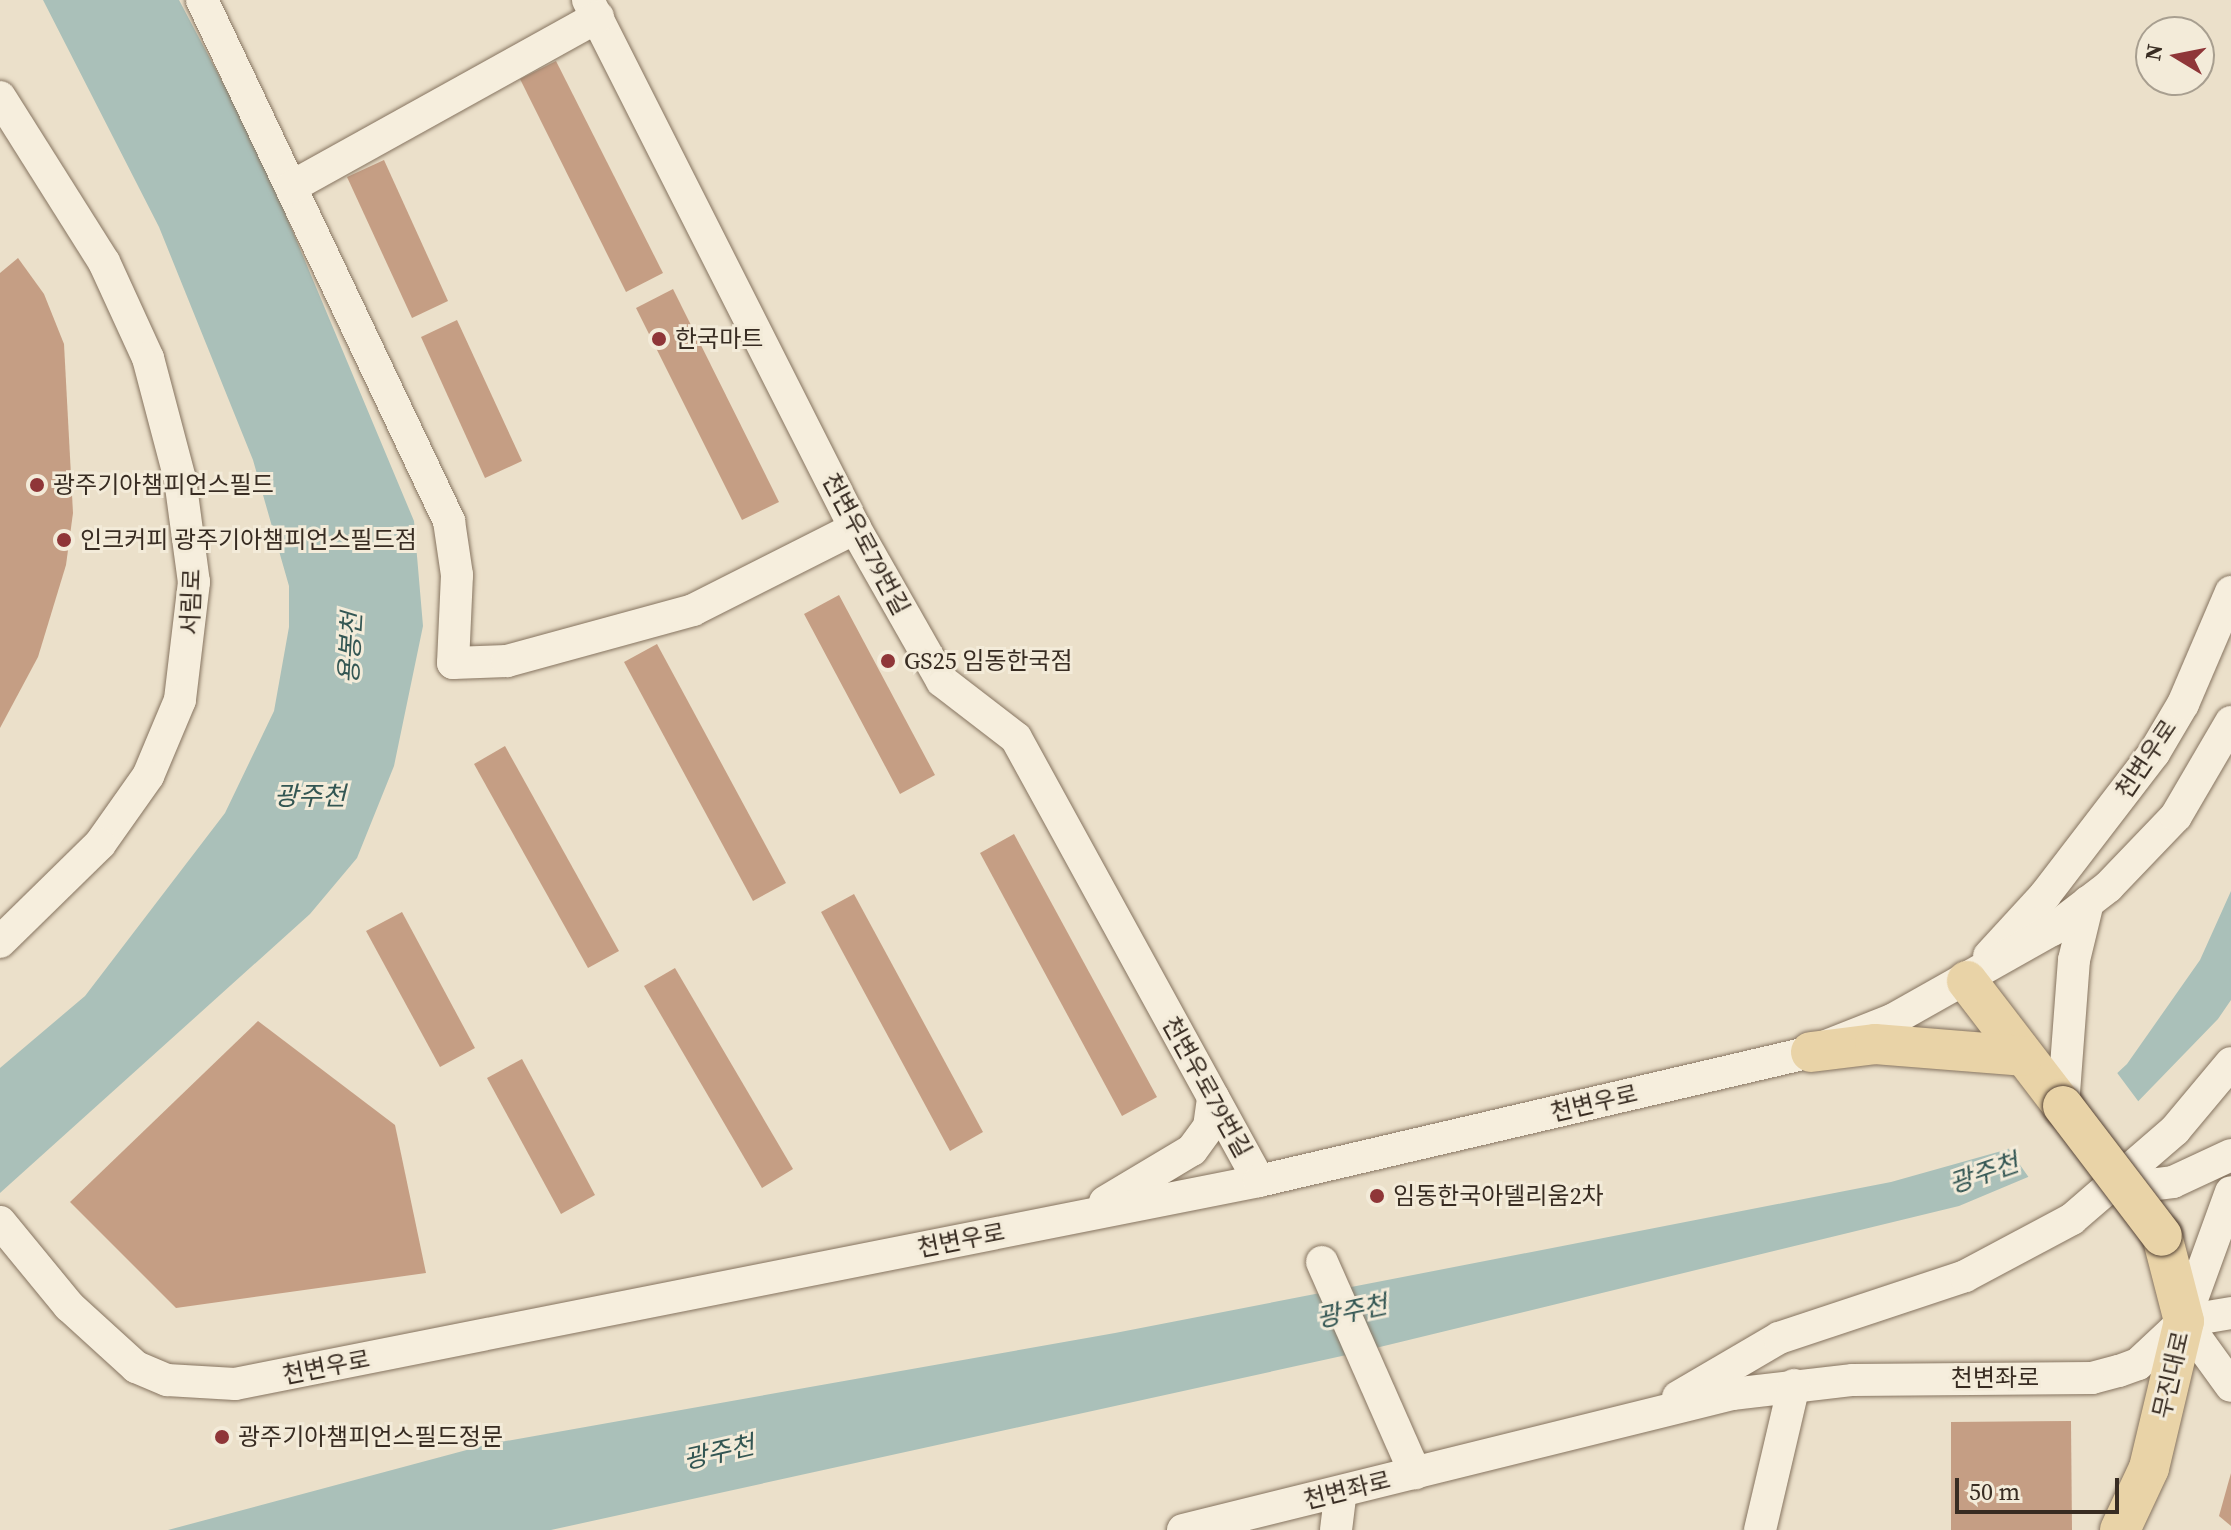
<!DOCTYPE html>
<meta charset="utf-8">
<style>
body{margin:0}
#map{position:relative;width:2231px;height:1530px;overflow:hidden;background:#ebe0ca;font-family:"Source Serif 4","Noto Sans KR",serif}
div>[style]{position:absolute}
.water>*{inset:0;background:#aac0b9}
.pier>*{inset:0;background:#ebe0ca}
.building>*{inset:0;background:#c59e84}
.roads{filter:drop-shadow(0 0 2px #867460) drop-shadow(0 0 2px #867460)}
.minor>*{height:32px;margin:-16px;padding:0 16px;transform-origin:16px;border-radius:16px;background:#f6eedd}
.major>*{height:40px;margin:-20px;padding:0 20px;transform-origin:20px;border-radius:20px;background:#e9d3a7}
.bridges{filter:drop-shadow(0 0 2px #544234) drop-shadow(0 0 2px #544234)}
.major-bridge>*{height:40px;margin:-20px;padding:0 20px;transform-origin:20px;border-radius:20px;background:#e9d3a7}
.dots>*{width:22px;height:22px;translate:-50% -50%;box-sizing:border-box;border:4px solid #f3ebd9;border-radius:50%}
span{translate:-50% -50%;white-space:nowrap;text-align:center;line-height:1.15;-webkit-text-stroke:6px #f3ebd9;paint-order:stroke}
.poi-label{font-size:24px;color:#382c22}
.left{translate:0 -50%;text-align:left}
.street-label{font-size:24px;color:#382c22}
.water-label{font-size:26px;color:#335653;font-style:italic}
.north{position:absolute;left:2135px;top:16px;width:80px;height:80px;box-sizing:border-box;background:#f3ebd9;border:2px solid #a89f90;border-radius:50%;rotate:280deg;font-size:22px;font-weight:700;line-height:32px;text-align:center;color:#382c22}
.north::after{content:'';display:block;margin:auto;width:28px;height:36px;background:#8f3638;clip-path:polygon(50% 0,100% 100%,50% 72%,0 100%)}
.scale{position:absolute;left:1955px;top:1478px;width:164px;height:36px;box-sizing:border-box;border:4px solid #382c22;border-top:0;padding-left:10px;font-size:24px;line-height:28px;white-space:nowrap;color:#382c22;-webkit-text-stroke:6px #f3ebd9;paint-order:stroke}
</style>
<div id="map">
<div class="water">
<div style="clip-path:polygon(43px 0,179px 0,259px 151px,414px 521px,423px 626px,394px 766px,357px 858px,310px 914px,0 1193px,0 1068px,85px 996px,225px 813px,274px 711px,289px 627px,289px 586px,253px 460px,159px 227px)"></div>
<div style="clip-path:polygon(2231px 891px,2231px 1000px,2218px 1019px,2090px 1151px,1959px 1206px,1351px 1354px,551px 1530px,168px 1530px,489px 1444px,1115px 1333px,1891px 1182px,2005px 1150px,2059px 1127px,2127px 1064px,2200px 960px)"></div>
</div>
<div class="pier">
<div style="clip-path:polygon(2115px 1070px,2141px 1105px,2092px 1155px,2032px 1182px,2006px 1145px,2057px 1123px)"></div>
</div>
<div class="building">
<div style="clip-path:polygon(556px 61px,663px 273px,626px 292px,520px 79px)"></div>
<div style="clip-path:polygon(384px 160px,448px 301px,412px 318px,347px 177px)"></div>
<div style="clip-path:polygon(18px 258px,44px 294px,64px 344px,73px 513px,66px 565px,38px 657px,0 728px,0 273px)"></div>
<div style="clip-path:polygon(673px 289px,779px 502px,742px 520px,636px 308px)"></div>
<div style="clip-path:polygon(457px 320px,522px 461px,485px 478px,421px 337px)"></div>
<div style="clip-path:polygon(839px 595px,935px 775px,900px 794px,804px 614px)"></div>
<div style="clip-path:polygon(657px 644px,786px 883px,753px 901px,624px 662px)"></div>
<div style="clip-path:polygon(505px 746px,619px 951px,588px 968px,474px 764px)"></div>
<div style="clip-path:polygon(1014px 834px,1157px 1097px,1122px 1116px,980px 853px)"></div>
<div style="clip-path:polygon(854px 894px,983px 1132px,950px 1151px,821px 912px)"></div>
<div style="clip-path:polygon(402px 912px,475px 1048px,440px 1067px,366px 931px)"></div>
<div style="clip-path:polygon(675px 968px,793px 1169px,762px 1188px,644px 986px)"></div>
<div style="clip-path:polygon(258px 1021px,395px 1125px,426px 1273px,176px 1308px,70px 1202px)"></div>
<div style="clip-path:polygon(522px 1059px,595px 1195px,561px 1214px,487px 1078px)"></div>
<div style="clip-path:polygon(2071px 1421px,2072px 1530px,1951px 1530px,1951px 1422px)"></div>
<div style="clip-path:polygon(2231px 1473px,2231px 1526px,2219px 1516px)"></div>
</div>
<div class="roads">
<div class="minor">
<div style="left:202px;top:0;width:577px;rotate:64.63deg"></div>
<div style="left:449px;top:521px;width:55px;rotate:81.6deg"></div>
<div style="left:457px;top:575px;width:88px;rotate:92.6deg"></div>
<div style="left:453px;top:663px;width:54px;rotate:-2.1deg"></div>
<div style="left:507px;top:661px;width:193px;rotate:-15.3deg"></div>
<div style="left:693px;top:610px;width:182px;rotate:-26.8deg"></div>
<div style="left:588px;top:0;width:592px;rotate:63.18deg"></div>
<div style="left:855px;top:528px;width:176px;rotate:60.4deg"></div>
<div style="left:942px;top:681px;width:93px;rotate:37.6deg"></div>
<div style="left:1016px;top:738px;width:505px;rotate:61.25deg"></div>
<div style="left:0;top:97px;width:195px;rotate:57.8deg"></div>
<div style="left:104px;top:262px;width:106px;rotate:65.4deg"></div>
<div style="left:148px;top:358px;width:125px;rotate:75.2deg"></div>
<div style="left:180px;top:479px;width:104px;rotate:82.3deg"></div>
<div style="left:194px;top:582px;width:119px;rotate:96.8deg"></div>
<div style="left:180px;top:700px;width:82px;rotate:112.8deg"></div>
<div style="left:148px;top:776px;width:83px;rotate:125.2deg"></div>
<div style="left:100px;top:844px;width:140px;rotate:135.6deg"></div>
<div style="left:291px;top:187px;width:351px;rotate:-29deg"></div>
<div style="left:1989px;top:956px;width:83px;rotate:-47.4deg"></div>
<div style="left:2045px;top:895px;width:179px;rotate:-52.5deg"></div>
<div style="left:2154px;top:753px;width:57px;rotate:-59.4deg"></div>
<div style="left:2183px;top:704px;width:122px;rotate:-66.8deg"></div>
<div style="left:2063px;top:1106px;width:146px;rotate:-85.7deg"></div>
<div style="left:2074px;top:960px;width:60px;rotate:-76.4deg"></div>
<div style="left:2125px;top:1188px;width:48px;rotate:-7.1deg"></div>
<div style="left:2173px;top:1182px;width:64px;rotate:-25deg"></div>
<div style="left:1105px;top:1202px;width:101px;rotate:-30.9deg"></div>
<div style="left:1192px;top:1150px;width:29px;rotate:-54deg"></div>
<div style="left:1209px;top:1127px;width:30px;rotate:-82deg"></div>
<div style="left:0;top:1222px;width:109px;rotate:50.6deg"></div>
<div style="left:69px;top:1306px;width:91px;rotate:42.3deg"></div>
<div style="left:136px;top:1367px;width:34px;rotate:23deg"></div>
<div style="left:167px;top:1380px;width:68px;rotate:3.4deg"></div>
<div style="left:235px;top:1384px;width:1044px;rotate:-11.21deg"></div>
<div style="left:1259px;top:1181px;width:567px;rotate:-13.15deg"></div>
<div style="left:1811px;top:1052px;width:87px;rotate:-21.6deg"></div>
<div style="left:1892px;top:1020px;width:184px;rotate:-29.4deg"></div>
<div style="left:2052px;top:930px;width:71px;rotate:-37.5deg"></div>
<div style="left:2108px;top:887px;width:98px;rotate:-46.2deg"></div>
<div style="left:2176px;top:816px;width:109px;rotate:-59.7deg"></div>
<div style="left:1322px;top:1262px;width:231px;rotate:66.2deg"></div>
<div style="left:2184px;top:1321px;width:80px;rotate:54.1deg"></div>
<div style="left:2184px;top:1321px;width:48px;rotate:-9.7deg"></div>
<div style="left:1678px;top:1397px;width:117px;rotate:-30.3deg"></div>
<div style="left:1779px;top:1338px;width:196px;rotate:-18.4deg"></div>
<div style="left:1965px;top:1276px;width:121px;rotate:-28deg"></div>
<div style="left:2072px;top:1219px;width:136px;rotate:-40.8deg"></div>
<div style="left:2175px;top:1130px;width:87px;rotate:-50.1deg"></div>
<div style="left:1183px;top:1530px;width:566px;rotate:-13.91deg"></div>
<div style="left:1732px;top:1394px;width:122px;rotate:-6.6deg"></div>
<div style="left:1853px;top:1380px;width:239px;rotate:-0.5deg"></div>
<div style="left:2092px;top:1378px;width:28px;rotate:-15deg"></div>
<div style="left:2119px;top:1371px;width:20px;rotate:-20deg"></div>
<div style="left:2138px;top:1364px;width:63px;rotate:-43.1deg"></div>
<div style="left:2184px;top:1321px;width:137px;rotate:-70deg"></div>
<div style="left:1336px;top:1530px;width:38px;rotate:-83deg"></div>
<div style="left:1760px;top:1530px;width:149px;rotate:-76.8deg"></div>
</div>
<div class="major">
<div style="left:1967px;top:981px;width:158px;rotate:52.5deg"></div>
<div style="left:1811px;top:1052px;width:64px;rotate:-7.1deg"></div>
<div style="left:1875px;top:1044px;width:148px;rotate:4.6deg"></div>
<div style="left:2120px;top:1530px;width:68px;rotate:-64.9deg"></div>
<div style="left:2149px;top:1468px;width:151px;rotate:-76.6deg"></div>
<div style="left:2184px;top:1321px;width:88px;rotate:-104.5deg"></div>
</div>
</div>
<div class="bridges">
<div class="major-bridge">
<div style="left:2063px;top:1106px;width:163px;rotate:52.7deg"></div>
</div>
</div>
<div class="dots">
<div style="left:659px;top:339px;background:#8f3638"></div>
<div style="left:37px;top:485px;background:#8f3638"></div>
<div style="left:64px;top:540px;background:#8f3638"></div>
<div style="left:888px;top:661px;background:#8f3638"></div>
<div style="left:1377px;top:1196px;background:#8f3638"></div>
<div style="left:222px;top:1437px;background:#8f3638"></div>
</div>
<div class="poi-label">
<span class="left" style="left:675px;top:339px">한국마트</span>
<span class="left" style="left:53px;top:485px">광주기아챔피언스필드</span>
<span class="left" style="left:80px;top:540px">인크커피 광주기아챔피언스필드점</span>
<span class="left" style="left:904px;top:661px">GS25 임동한국점</span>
<span class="left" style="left:1393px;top:1196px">임동한국아델리움2차</span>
<span class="left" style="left:238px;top:1437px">광주기아챔피언스필드정문</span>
</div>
<div class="street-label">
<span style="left:866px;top:544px;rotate:62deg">천변우로79번길</span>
<span style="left:191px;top:602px;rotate:-88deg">서림로</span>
<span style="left:2146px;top:759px;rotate:-56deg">천변우로</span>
<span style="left:1207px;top:1087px;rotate:61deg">천변우로79번길</span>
<span style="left:1594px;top:1103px;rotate:-13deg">천변우로</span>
<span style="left:961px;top:1240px;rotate:-11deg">천변우로</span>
<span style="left:326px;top:1367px;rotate:-11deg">천변우로</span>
<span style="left:2171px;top:1375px;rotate:-77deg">무진대로</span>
<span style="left:1995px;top:1378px">천변좌로</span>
<span style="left:1347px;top:1490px;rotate:-14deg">천변좌로</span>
</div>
<div class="water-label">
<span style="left:351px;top:648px;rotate:-87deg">용봉천</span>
<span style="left:310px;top:797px">광주천</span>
<span style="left:1984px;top:1174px;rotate:-19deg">광주천</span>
<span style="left:1352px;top:1312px;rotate:-12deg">광주천</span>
<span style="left:719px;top:1453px;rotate:-13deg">광주천</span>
</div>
<div class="north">N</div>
<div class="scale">50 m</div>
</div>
